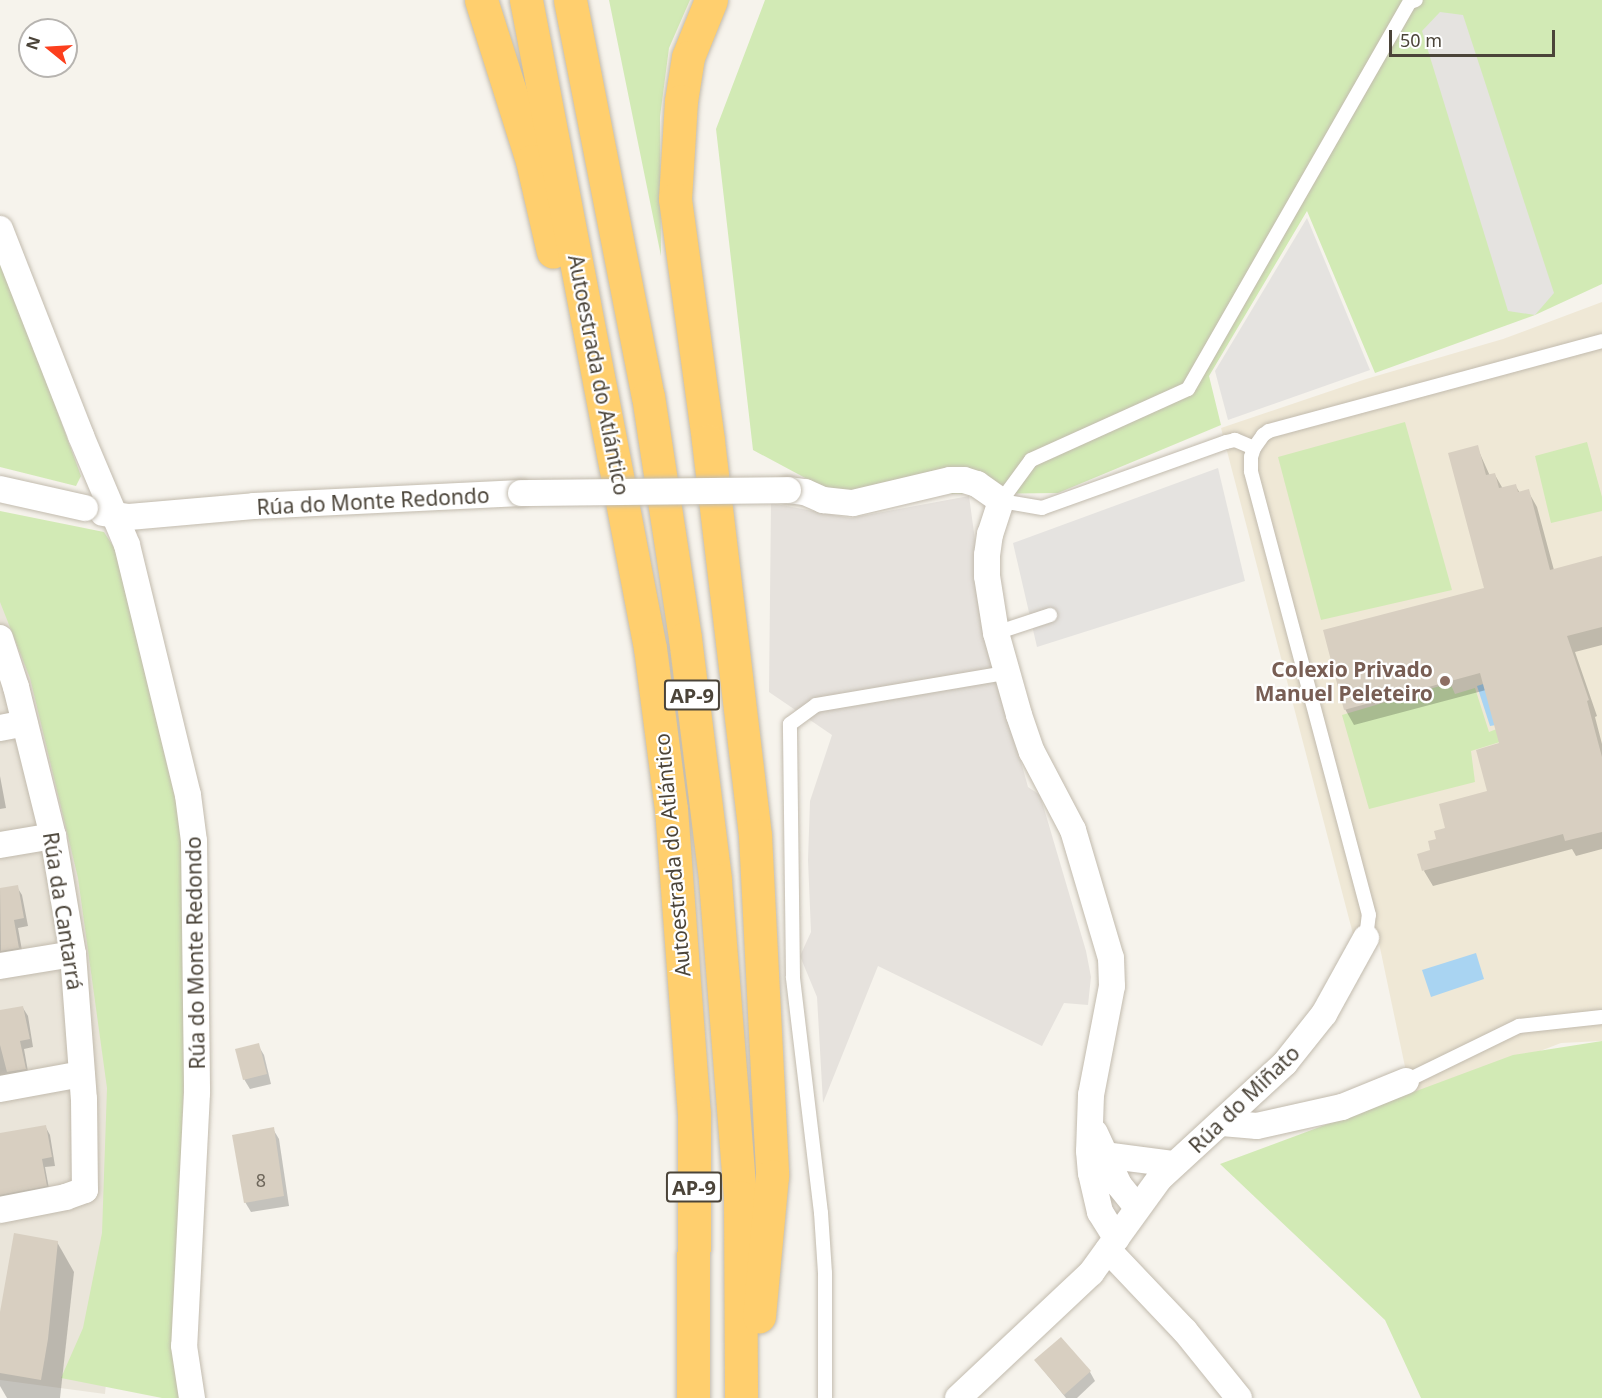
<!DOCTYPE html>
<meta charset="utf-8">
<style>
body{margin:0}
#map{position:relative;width:1602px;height:1398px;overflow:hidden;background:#f6f3ec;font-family:"Noto Sans",sans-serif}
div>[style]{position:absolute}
.residential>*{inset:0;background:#eae5da}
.industrial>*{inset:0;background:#e6e2dd}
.education>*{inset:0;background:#efe8d6}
.green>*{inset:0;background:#d2eab5}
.parking>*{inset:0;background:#e5e3e0}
.water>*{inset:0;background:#a9d4f2}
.shadow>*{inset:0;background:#0003}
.building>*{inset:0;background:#d8cfc1}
.roads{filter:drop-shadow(0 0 2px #c2bbae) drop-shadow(0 0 2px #c2bbae)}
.service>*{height:14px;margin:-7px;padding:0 7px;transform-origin:7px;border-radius:7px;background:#fff}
.minor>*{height:26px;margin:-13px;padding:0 13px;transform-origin:13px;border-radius:13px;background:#fff}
.motorway>*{height:33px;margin:-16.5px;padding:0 16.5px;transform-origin:16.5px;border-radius:16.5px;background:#ffcf6e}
.bridges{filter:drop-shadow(0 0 2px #c2bbae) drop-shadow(0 0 2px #c2bbae)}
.minor-bridge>*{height:26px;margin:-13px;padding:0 13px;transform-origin:13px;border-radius:13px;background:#fff}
.dots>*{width:16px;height:16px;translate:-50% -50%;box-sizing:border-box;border:3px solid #fff;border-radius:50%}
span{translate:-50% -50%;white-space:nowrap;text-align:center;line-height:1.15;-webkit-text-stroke:4.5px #fff;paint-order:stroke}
.number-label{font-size:18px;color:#6e675b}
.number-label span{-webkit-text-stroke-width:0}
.shield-label span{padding:2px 4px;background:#fff;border:2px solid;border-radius:4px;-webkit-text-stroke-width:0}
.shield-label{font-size:20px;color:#4b4439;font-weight:700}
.street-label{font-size:21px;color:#4b4439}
.education-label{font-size:21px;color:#785e54;font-weight:700}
.right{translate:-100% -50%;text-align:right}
.north{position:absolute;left:18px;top:18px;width:60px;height:60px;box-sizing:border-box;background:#fff;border:2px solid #b7b4b0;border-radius:50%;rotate:288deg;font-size:16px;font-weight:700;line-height:24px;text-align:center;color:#4b4439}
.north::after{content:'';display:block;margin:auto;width:21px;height:27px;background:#fc3f1d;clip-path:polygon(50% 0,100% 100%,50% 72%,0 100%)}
.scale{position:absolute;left:1389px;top:30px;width:166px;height:27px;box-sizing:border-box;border:3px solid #4b4439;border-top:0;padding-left:8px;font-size:18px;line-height:21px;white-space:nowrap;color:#4b4439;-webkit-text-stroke:4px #fff;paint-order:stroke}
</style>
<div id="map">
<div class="residential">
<div style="clip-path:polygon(0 516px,44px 619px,123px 1195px,105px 1394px,0 1380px)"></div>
</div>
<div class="industrial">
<div style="clip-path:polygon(969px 496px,990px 650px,1028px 787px,1040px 795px,1086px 951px,1091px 977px,1088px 1005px,1064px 1003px,1042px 1046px,878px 966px,823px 1103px,817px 997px,800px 956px,811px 932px,808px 860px,810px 801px,832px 735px,769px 692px,771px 503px,850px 518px)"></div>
</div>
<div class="education">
<div style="clip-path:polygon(1602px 302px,1602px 1041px,1561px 1043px,1412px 1100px,1379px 943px,1353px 934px,1221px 428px,1366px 379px,1503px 339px)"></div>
</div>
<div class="green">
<div style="clip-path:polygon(609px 0,690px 0,669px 48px,660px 117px,661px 256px)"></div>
<div style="clip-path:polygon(765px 0,1602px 0,1602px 284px,1535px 315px,1375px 373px,1307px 211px,1209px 376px,1221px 425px,1058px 493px,837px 495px,753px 450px,716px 129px)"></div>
<div style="clip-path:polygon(0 255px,81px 476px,76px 486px,0 467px)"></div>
<div style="clip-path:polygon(1405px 422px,1452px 590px,1321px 620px,1278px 457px)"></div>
<div style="clip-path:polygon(1587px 442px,1602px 497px,1602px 511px,1551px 523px,1535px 456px)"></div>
<div style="clip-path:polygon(0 511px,104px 532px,115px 549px,184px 835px,187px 997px,174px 1343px,179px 1398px,162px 1398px,61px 1378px,83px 1328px,102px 1233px,107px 1088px,78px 878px,30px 678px,0 602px)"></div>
<div style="clip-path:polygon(1450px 683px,1455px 694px,1475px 688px,1489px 732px,1512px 723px,1519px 736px,1471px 751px,1475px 782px,1369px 809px,1342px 715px)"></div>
<div style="clip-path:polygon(1602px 1041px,1602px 1398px,1421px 1398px,1385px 1320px,1220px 1164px,1513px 1055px)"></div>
</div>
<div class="parking">
<div style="clip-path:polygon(1440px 12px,1463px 15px,1554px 293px,1535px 315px,1508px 311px,1422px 31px)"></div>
<div style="clip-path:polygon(1307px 218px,1370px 370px,1228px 420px,1215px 371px)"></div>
<div style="clip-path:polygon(1218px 468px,1245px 581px,1037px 647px,1013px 543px)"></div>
</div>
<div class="water">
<div style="clip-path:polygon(1502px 678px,1514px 722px,1490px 726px,1477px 686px)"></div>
<div style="clip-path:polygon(1476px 953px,1484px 979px,1431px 997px,1422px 970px)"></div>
</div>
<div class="shadow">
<div style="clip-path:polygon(1477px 447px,1490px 476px,1495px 475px,1503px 489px,1515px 485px,1520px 493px,1528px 491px,1537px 507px,1554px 570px,1602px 558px,1602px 645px,1575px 652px,1597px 716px,1595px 717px,1602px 744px,1602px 849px,1576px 856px,1572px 849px,1433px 886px,1424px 871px,1438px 840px,1489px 793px,1501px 744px,1486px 690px,1354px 725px,1345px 709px,1486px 589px)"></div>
<div style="clip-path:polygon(0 776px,6px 808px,0 809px)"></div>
<div style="clip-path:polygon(17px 887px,22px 895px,28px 926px,18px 928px,23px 956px,0 960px,0 890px)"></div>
<div style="clip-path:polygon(23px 1008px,28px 1016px,33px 1047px,24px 1049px,29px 1077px,0 1084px,0 1012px)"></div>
<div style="clip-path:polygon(258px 1045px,264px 1055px,271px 1084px,250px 1089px,244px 1079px)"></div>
<div style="clip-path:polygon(45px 1126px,50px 1135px,55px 1166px,45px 1167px,50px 1194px,0 1204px,0 1135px)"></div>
<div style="clip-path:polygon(273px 1129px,279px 1139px,289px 1206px,251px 1212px,245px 1202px)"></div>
<div style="clip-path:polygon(57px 1242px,74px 1272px,60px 1398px,7px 1398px,0 1386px,0 1321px)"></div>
<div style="clip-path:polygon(1036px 1361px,1090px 1372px,1095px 1381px,1077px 1398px,1066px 1398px)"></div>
</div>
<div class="building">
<div style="clip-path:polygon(1478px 445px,1486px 475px,1495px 473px,1499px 488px,1516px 484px,1518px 492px,1529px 489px,1550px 570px,1602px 556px,1602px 627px,1567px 636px,1589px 700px,1587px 701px,1602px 757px,1602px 832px,1565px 841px,1563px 834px,1422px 871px,1417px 854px,1430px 850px,1428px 841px,1436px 839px,1434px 831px,1445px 828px,1439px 804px,1487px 791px,1476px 750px,1499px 743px,1480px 673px,1344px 710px,1323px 630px,1484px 588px,1448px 453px)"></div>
<div style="clip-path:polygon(18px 885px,24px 918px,14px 920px,19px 948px,1px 951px,0 888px)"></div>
<div style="clip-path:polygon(23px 1006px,30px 1039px,20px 1041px,26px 1069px,7px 1072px,0 1045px,0 1010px)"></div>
<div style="clip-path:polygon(259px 1043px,267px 1074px,243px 1080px,235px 1049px)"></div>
<div style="clip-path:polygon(46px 1125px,52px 1157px,42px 1159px,47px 1186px,0 1195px,0 1133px)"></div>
<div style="clip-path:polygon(274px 1127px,284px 1196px,244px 1203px,232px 1135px)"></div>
<div style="clip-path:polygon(14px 1233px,58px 1241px,48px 1339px,41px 1380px,0 1373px,0 1312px)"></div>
<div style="clip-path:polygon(1061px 1337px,1091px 1371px,1064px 1395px,1034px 1360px)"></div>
</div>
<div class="roads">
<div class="service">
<div style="left:1254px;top:448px;width:21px;rotate:-157deg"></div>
<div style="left:1235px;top:440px;width:9px;rotate:167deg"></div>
<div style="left:1226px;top:442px;width:195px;rotate:160.3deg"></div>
<div style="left:1042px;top:508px;width:42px;rotate:-170.3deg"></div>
<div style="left:1001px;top:501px;width:51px;rotate:-53.8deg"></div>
<div style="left:1031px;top:460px;width:172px;rotate:-24.3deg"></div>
<div style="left:1188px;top:389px;width:446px;rotate:-60.2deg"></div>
<div style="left:1410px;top:2px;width:6px;rotate:-18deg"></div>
<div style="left:996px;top:633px;width:57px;rotate:-18.4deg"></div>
<div style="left:1366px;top:938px;width:23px;rotate:-83deg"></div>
<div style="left:1369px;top:915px;width:459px;rotate:-104.9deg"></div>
<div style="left:1251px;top:471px;width:14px;rotate:-90deg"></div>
<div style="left:1251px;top:457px;width:9px;rotate:-72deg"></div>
<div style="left:1254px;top:448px;width:16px;rotate:-55deg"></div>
<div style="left:1263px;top:435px;width:7px;rotate:-34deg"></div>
<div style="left:1269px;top:431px;width:345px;rotate:-15.1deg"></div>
<div style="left:1406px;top:1081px;width:126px;rotate:-26deg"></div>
<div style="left:1519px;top:1026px;width:83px;rotate:-6.2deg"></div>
<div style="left:825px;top:1398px;width:125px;rotate:-90deg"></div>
<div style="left:825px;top:1273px;width:60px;rotate:-93.8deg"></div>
<div style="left:821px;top:1213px;width:238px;rotate:-96.8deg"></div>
<div style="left:793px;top:977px;width:253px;rotate:-90.7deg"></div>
<div style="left:790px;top:724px;width:32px;rotate:-36deg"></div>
<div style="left:816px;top:705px;width:193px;rotate:-9.6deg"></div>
</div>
<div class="minor">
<div style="left:0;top:229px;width:222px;rotate:68.6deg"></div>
<div style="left:81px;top:436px;width:118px;rotate:67.1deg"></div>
<div style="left:127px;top:545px;width:257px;rotate:76.3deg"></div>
<div style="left:188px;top:795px;width:46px;rotate:82.6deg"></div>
<div style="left:194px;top:841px;width:252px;rotate:89.3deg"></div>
<div style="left:197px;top:1093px;width:253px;rotate:92.9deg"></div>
<div style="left:184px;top:1346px;width:53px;rotate:81.3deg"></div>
<div style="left:788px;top:490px;width:17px;rotate:7deg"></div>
<div style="left:805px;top:492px;width:20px;rotate:24deg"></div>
<div style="left:823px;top:500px;width:30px;rotate:6deg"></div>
<div style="left:853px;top:503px;width:100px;rotate:-13.3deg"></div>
<div style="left:950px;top:480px;width:14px"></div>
<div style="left:964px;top:480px;width:14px;rotate:17deg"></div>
<div style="left:977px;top:484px;width:29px;rotate:35deg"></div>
<div style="left:1001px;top:501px;width:35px;rotate:108deg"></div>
<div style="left:990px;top:534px;width:21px;rotate:98deg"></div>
<div style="left:987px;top:555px;width:21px;rotate:90deg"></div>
<div style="left:987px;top:576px;width:58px;rotate:81deg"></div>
<div style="left:996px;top:633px;width:85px;rotate:74.3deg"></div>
<div style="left:1019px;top:715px;width:39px;rotate:71deg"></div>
<div style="left:1032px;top:752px;width:88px;rotate:62.3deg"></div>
<div style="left:1073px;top:830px;width:134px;rotate:73.5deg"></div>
<div style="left:1111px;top:958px;width:28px;rotate:88deg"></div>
<div style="left:1112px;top:986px;width:111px;rotate:100.9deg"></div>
<div style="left:1091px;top:1095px;width:56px;rotate:92deg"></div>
<div style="left:1089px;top:1151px;width:22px;rotate:85deg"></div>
<div style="left:1091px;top:1173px;width:40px;rotate:77deg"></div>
<div style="left:1100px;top:1212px;width:31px;rotate:58deg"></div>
<div style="left:103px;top:513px;width:26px;rotate:9deg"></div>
<div style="left:129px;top:517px;width:125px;rotate:-5deg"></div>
<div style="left:254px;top:506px;width:267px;rotate:-2.8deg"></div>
<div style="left:0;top:638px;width:52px;rotate:71.9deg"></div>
<div style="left:16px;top:687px;width:154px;rotate:76.1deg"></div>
<div style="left:53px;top:836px;width:120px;rotate:80.4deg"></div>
<div style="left:73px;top:954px;width:145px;rotate:85.7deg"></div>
<div style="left:84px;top:1099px;width:91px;rotate:89.4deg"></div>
<div style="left:85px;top:1190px;width:20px;rotate:160deg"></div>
<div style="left:66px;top:1197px;width:67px;rotate:168.9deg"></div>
<div style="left:0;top:728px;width:25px;rotate:-11deg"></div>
<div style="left:0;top:845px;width:54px;rotate:-9.6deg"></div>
<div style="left:0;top:966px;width:74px;rotate:-9.3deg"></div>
<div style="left:0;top:1089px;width:83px;rotate:-10.4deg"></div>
<div style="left:1222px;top:1123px;width:35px;rotate:5deg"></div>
<div style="left:1257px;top:1126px;width:87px;rotate:-12.6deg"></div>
<div style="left:1342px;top:1107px;width:69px;rotate:-22.1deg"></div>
<div style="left:1095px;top:1133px;width:57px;rotate:65.2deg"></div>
<div style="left:1119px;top:1185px;width:28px;rotate:51deg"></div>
<div style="left:1104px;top:1155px;width:71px;rotate:7.3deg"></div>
<div style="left:1108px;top:1250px;width:112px;rotate:46.5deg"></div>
<div style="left:1185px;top:1331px;width:86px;rotate:51.1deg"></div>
<div style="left:958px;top:1398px;width:183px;rotate:-43.2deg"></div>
<div style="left:1091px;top:1273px;width:116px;rotate:-54.1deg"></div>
<div style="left:1159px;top:1179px;width:171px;rotate:-42.6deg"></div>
<div style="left:1285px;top:1063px;width:63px;rotate:-51.5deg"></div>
<div style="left:1324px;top:1014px;width:87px;rotate:-61.1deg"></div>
</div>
<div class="motorway">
<div style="left:481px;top:0;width:169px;rotate:72.4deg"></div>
<div style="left:532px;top:161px;width:93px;rotate:77deg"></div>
<div style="left:526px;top:0;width:660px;rotate:79.17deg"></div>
<div style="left:650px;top:648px;width:162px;rotate:82.6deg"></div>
<div style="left:671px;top:809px;width:305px;rotate:85.7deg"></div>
<div style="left:694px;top:1113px;width:285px;rotate:90.2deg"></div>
<div style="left:570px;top:0;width:404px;rotate:78.9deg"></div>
<div style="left:648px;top:396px;width:245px;rotate:81.3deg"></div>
<div style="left:685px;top:638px;width:244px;rotate:82.9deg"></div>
<div style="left:715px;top:880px;width:318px;rotate:85.5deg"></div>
<div style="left:740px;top:1197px;width:201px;rotate:89.7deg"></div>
<div style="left:711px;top:0;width:61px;rotate:112deg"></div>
<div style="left:688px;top:57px;width:45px;rotate:99deg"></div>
<div style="left:681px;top:101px;width:98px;rotate:93.5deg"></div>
<div style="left:675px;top:199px;width:244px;rotate:82.2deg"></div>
<div style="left:708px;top:441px;width:397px;rotate:83.2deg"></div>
<div style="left:755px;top:835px;width:341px;rotate:87.1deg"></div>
<div style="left:772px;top:1176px;width:141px;rotate:95.3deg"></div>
</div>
</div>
<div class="bridges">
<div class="minor-bridge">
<div style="left:0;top:489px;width:87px;rotate:12.6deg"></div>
<div style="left:521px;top:493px;width:267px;rotate:-0.6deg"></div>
</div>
</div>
<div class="dots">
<div style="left:1445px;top:681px;background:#8d6e63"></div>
</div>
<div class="number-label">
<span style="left:261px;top:1180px">8</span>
</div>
<div class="shield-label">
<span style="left:692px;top:695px">AP-9</span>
<span style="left:694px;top:1187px">AP-9</span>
</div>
<div class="street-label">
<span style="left:599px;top:375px;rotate:79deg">Autoestrada do Atlántico</span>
<span style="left:373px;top:501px;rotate:-3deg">Rúa do Monte Redondo</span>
<span style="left:672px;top:855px;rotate:-95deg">Autoestrada do Atlántico</span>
<span style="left:63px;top:911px;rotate:81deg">Rúa da Cantarrá</span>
<span style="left:195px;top:953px;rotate:-91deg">Rúa do Monte Redondo</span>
<span style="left:1244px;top:1099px;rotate:-44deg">Rúa do Miñato</span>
</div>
<div class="education-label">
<span class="right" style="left:1433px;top:681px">Colexio Privado<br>Manuel Peleteiro</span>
</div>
<div class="north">N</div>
<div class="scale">50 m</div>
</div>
